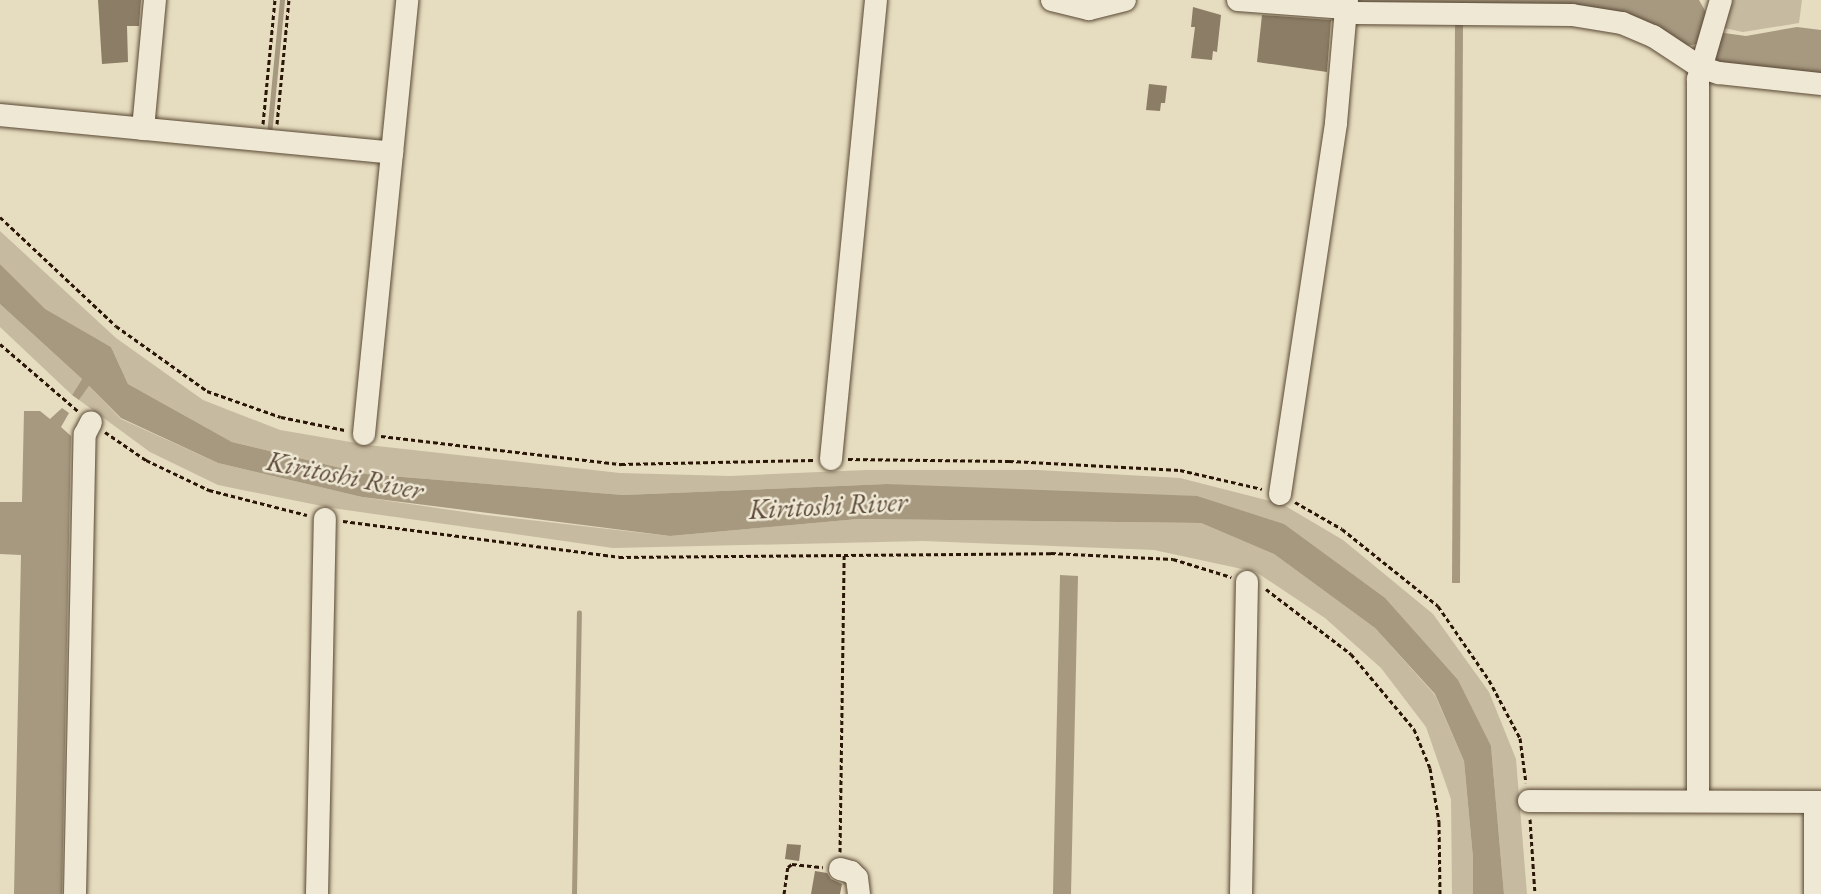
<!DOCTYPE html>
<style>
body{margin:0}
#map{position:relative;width:1821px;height:894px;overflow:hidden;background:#e6dcbf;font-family:"EB Garamond",serif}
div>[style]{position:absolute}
.green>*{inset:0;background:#c6baa0}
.water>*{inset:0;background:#a69980}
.stream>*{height:4.5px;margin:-2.25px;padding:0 2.25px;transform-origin:2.25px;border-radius:2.25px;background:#a69980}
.building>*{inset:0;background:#8c7d66}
.path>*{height:3px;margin-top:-1.5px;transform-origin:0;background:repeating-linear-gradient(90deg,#2a1606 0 4.5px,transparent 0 7.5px)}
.roads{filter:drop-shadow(0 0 2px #594834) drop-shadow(0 0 2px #594834)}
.minor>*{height:22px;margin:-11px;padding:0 11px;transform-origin:11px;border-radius:11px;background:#efe8d5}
span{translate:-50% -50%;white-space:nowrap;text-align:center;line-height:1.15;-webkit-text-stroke:5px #efe8d5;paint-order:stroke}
.water-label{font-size:28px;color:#5c4a37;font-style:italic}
</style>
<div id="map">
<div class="green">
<div style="clip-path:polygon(1731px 0,1802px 0,1799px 23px,1743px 32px,1719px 27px)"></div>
<div style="clip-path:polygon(0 231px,116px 338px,203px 400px,280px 430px,368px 445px,620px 473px,730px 476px,866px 470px,1038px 470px,1180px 478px,1282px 504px,1343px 540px,1433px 614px,1489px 692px,1516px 759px,1527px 894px,1504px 894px,1491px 746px,1284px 524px,887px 484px,623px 495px,366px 474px,232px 442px,128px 384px,111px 347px,44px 309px,0 264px)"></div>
<div style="clip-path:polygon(0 304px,82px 379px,72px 395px,0 327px)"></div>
<div style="clip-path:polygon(89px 386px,121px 419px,218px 463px,362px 497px,485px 515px,670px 536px,858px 519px,1201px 523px,1274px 554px,1375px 628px,1435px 695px,1464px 761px,1473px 858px,1473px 894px,1452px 894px,1451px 799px,1426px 727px,1381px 668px,1325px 618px,1256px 572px,1154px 550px,923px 541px,613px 548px,332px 508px,218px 485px,150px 452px,79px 400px)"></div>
</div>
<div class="water">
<div style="clip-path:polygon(1358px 0,1699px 0,1717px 32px,1746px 36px,1797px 27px,1821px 30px,1821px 73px,1715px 62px,1697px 44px,1686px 46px,1655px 25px,1359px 3px)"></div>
<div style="clip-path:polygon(1455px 24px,1463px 24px,1460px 583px,1452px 583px)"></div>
<div style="clip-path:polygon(0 264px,45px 309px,111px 347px,128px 384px,232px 442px,366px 474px,623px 495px,887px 484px,1197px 496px,1284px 524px,1385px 598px,1458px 680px,1491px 746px,1504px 894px,1473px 894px,1473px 858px,1464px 761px,1435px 694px,1375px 628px,1274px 554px,1201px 523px,858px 519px,670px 536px,362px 497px,218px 463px,121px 418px,89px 386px,79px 400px,72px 395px,82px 379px,0 304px)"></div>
<div style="clip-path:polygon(62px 408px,69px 413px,61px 427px,71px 436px,62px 894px,14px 894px,21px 555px,0 554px,0 502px,22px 502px,24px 411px,40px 411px,50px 419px)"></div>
<div style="clip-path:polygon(1060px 575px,1078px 576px,1071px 894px,1053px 894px)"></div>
</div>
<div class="stream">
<div style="left:269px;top:135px;width:136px;rotate:-84.5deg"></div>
<div style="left:574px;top:894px;width:281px;rotate:-89deg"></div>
</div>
<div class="building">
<div style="clip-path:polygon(98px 0,141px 0,139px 26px,127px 26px,128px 62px,102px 64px)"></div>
<div style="clip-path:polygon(1193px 7px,1221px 15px,1217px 52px,1213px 51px,1212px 60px,1191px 58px,1195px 27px,1191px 27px)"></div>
<div style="clip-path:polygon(1262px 15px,1331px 20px,1327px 72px,1257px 62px)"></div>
<div style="clip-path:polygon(1149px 84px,1167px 86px,1165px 103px,1161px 103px,1160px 111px,1146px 110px)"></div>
<div style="clip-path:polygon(787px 844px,801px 845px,799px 861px,785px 859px)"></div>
<div style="clip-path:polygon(815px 871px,827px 873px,831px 879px,842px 884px,840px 894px,811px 894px)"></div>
</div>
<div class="path">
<div style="left:263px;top:124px;width:125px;rotate:-84.5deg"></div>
<div style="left:277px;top:124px;width:125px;rotate:-84.5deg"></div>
<div style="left:0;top:217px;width:159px;rotate:43.2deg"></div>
<div style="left:116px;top:326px;width:112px;rotate:35.5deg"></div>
<div style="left:207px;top:391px;width:78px;rotate:19.4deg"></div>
<div style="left:281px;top:417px;width:65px;rotate:11.5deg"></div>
<div style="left:0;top:344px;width:103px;rotate:40.7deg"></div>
<div style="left:105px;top:432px;width:50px;rotate:34.3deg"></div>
<div style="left:146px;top:460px;width:70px;rotate:25.5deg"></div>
<div style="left:209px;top:490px;width:101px;rotate:14.3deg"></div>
<div style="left:381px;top:436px;width:242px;rotate:6.7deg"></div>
<div style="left:621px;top:464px;width:193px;rotate:-1.2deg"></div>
<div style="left:848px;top:459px;width:161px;rotate:0.7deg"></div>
<div style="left:1009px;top:461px;width:171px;rotate:3deg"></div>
<div style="left:1180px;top:470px;width:84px;rotate:13deg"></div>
<div style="left:1295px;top:502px;width:54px;rotate:29.9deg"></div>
<div style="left:1342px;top:529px;width:123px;rotate:38.7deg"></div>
<div style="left:1438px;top:606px;width:90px;rotate:55.4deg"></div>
<div style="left:1489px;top:680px;width:66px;rotate:61.9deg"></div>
<div style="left:1520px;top:738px;width:45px;rotate:82.4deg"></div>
<div style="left:343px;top:521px;width:278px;rotate:7.4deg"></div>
<div style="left:619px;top:557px;width:432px;rotate:-0.5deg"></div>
<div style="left:1051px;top:553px;width:122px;rotate:2.8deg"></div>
<div style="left:1173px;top:559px;width:61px;rotate:17.2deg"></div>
<div style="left:1266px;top:589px;width:107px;rotate:37.4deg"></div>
<div style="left:1351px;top:654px;width:98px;rotate:50deg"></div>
<div style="left:1414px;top:729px;width:42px;rotate:67.7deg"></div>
<div style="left:1430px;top:768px;width:55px;rotate:80.5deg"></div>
<div style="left:1439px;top:822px;width:72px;rotate:89.2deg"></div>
<div style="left:1530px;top:819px;width:75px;rotate:86.2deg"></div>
<div style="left:840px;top:852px;width:298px;rotate:-89.2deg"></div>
<div style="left:784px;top:894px;width:27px;rotate:-82deg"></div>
<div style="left:788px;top:867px;width:5px;rotate:-37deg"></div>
<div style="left:792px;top:864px;width:31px;rotate:6deg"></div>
</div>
<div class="roads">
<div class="minor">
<div style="left:1052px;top:0;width:38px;rotate:14deg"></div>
<div style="left:1089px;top:9px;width:37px;rotate:-14deg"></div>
<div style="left:1238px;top:0;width:108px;rotate:4.2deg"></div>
<div style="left:1346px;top:8px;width:8px;rotate:-83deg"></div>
<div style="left:0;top:115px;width:394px;rotate:5.5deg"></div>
<div style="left:143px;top:129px;width:130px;rotate:-84.7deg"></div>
<div style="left:364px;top:434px;width:436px;rotate:-84.3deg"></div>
<div style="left:831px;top:459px;width:461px;rotate:-84.4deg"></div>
<div style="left:1280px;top:494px;width:375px;rotate:-81.4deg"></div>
<div style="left:1336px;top:123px;width:115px;rotate:-85deg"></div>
<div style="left:1346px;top:8px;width:10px;rotate:29deg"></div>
<div style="left:1355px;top:13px;width:217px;rotate:0.5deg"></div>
<div style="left:1572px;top:15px;width:51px;rotate:9.1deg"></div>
<div style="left:1622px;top:23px;width:34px;rotate:23deg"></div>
<div style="left:1653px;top:36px;width:56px;rotate:33.4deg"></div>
<div style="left:1700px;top:67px;width:20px;rotate:18deg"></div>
<div style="left:1719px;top:73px;width:103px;rotate:6.2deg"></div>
<div style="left:1529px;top:801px;width:292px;rotate:0.2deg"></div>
<div style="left:1698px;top:801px;width:722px;rotate:-90deg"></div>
<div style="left:1698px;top:79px;width:82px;rotate:-73.8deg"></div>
<div style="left:840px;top:869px;width:11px;rotate:15deg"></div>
<div style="left:851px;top:872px;width:8px;rotate:45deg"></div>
<div style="left:857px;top:878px;width:16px;rotate:83deg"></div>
<div style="left:75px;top:894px;width:460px;rotate:-88.8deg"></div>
<div style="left:85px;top:434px;width:13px;rotate:-63deg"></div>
<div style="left:317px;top:894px;width:375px;rotate:-88.8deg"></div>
<div style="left:1241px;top:894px;width:312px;rotate:-88.9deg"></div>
<div style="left:1815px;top:894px;width:92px;rotate:-90deg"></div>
</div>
</div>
<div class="water-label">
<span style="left:345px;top:475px;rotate:11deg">Kiritoshi River</span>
<span style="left:828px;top:505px;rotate:-3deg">Kiritoshi River</span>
</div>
</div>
